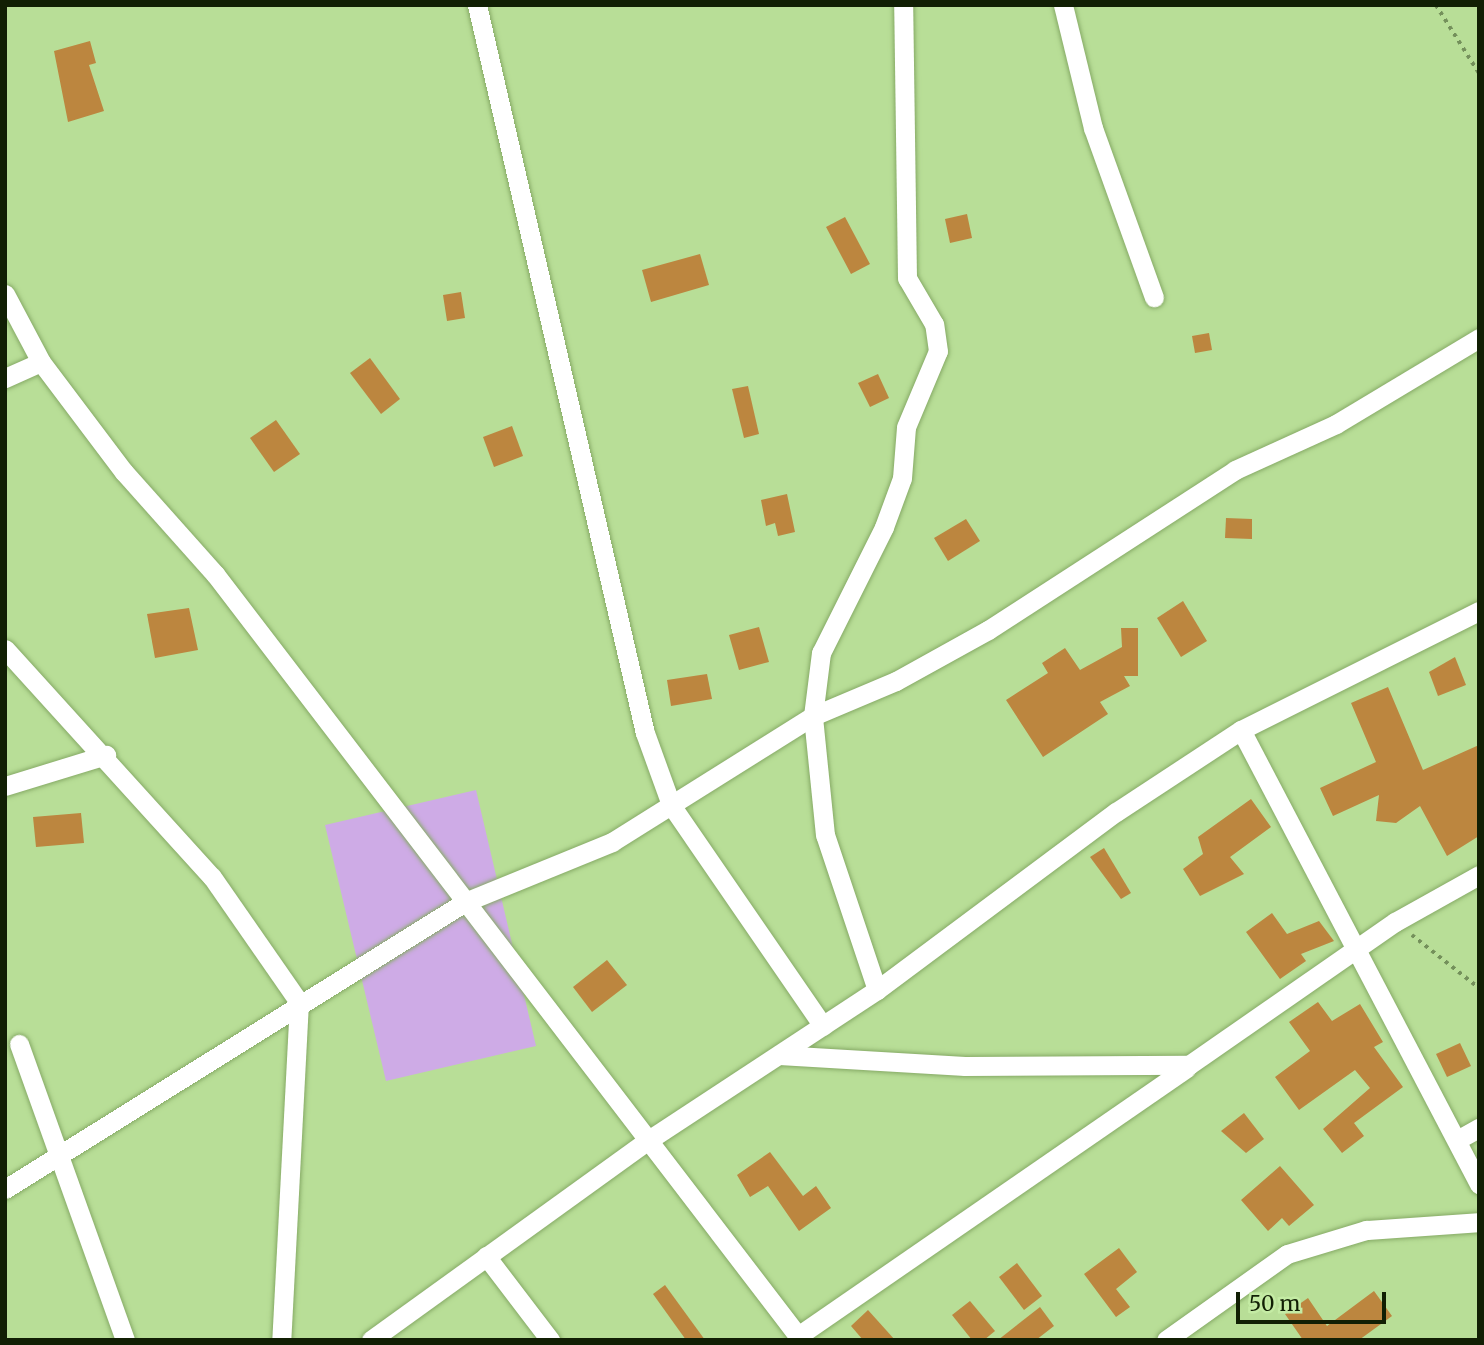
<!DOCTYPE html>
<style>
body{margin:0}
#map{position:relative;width:1484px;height:1345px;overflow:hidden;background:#b8de97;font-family:Merriweather,serif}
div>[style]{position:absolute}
.green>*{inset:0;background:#ceabe6}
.building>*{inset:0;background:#bc863f}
.path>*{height:3.5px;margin-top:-1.75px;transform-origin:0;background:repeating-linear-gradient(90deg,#74905b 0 3.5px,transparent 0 8.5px)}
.roads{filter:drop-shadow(0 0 2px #86aa66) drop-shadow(0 0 2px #86aa66)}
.minor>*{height:19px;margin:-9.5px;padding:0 9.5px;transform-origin:9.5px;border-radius:9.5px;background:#fff}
span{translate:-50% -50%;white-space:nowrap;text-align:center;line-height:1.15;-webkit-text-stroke:6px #c4eba4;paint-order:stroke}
.frame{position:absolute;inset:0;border:7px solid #111f04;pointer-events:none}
.scale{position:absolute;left:1236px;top:1292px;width:150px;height:32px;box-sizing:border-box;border:4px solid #111f04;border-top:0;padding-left:9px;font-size:21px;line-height:24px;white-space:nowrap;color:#111f04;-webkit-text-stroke:5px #c4eba4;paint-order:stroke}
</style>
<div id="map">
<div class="green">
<div style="clip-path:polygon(476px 790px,536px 1046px,386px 1081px,325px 825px)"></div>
</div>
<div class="building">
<div style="clip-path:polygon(90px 41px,96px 63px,89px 65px,104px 111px,68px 122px,54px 51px)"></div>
<div style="clip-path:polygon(967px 214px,972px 238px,950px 243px,945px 219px)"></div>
<div style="clip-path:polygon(845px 217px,870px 264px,851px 274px,826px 227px)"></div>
<div style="clip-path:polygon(700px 254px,709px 285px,651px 302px,642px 270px)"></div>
<div style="clip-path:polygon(461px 292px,465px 318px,447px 321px,443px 295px)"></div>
<div style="clip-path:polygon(1209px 333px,1212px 350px,1195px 353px,1192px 336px)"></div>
<div style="clip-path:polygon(370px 358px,400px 399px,381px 414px,350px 373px)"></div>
<div style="clip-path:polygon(878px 374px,889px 398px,870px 407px,858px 383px)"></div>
<div style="clip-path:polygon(748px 386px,759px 434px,744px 438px,732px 389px)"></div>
<div style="clip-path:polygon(276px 420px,300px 454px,274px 472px,250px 438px)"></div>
<div style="clip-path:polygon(512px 426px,523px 456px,494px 467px,483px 437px)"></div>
<div style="clip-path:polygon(787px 494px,795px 532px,778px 536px,775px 523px,766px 526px,761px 500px)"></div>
<div style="clip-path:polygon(1226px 518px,1252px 519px,1252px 539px,1225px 538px)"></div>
<div style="clip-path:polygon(966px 519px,980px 541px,948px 561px,934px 538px)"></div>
<div style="clip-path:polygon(1183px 601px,1207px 641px,1181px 657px,1157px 618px)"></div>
<div style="clip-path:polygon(189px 608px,198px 650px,155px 658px,147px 614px)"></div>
<div style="clip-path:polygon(759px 627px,769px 662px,739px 670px,729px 635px)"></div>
<div style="clip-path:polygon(1121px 628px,1138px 628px,1138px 676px,1124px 676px,1130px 686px,1100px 702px,1108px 714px,1043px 757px,1006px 700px,1048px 673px,1042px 663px,1065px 648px,1080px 670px,1122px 647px)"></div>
<div style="clip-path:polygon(1455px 657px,1466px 685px,1438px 696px,1429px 672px)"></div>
<div style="clip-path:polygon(707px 674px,712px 699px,671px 706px,667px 680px)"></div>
<div style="clip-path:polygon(1388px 687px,1423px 770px,1479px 745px,1479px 836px,1447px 856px,1420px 806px,1396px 823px,1376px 821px,1379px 795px,1333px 816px,1320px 788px,1376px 762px,1351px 703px)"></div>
<div style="clip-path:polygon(1251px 799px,1271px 827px,1230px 857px,1244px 874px,1200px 896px,1183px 869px,1203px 854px,1198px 837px)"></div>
<div style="clip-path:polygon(81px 813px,84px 843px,36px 847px,33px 817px)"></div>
<div style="clip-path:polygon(1104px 848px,1131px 893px,1121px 899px,1090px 857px)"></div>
<div style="clip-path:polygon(1272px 913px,1287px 934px,1319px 921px,1334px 941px,1301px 954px,1306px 961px,1280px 979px,1246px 932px)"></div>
<div style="clip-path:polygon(607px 960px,627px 985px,592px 1012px,573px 987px)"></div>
<div style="clip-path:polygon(1318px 1002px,1332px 1021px,1360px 1004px,1383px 1042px,1374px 1047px,1403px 1087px,1354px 1123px,1364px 1136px,1342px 1153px,1323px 1129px,1370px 1088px,1355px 1070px,1299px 1110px,1275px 1077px,1310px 1051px,1289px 1022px)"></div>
<div style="clip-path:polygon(1460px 1043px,1471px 1066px,1447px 1077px,1436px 1054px)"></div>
<div style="clip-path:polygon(1244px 1113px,1264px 1139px,1246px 1153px,1221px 1131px)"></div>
<div style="clip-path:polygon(770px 1152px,803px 1196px,816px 1186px,831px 1208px,799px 1231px,768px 1186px,750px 1197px,737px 1175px)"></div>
<div style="clip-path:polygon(1280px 1166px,1314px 1205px,1289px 1226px,1282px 1218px,1268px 1231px,1241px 1200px)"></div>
<div style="clip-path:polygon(1119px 1248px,1137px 1272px,1116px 1289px,1130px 1307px,1116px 1317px,1084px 1274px)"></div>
<div style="clip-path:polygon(1017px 1263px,1042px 1296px,1024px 1310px,999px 1277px)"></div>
<div style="clip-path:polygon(665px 1285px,705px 1340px,686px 1340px,653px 1294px)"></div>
<div style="clip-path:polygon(1374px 1291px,1392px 1316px,1359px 1340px,1303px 1340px,1285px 1314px,1308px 1298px,1327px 1326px)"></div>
<div style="clip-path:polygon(970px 1301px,995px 1331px,984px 1340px,972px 1340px,952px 1315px)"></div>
<div style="clip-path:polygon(1040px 1307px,1054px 1326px,1036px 1340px,998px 1340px)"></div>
<div style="clip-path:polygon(868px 1310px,895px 1340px,863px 1340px,851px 1326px)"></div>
</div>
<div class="path">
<div style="left:1436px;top:5px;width:80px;rotate:57.7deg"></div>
<div style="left:1412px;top:935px;width:85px;rotate:38.3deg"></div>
</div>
<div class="roads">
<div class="minor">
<div style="left:477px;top:5px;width:747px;rotate:77.01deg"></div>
<div style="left:645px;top:733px;width:77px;rotate:70.1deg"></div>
<div style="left:671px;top:805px;width:268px;rotate:55.5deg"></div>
<div style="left:1063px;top:5px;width:127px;rotate:76.3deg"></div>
<div style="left:1093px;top:128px;width:180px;rotate:70.2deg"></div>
<div style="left:5px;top:294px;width:77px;rotate:62.1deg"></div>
<div style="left:5px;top:378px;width:39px;rotate:-24deg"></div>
<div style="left:41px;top:362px;width:138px;rotate:53deg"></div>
<div style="left:124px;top:472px;width:137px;rotate:48.3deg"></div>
<div style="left:215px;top:574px;width:964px;rotate:52.58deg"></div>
<div style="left:5px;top:649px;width:308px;rotate:47.8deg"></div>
<div style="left:212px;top:877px;width:152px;rotate:55.2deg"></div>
<div style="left:299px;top:1002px;width:338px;rotate:93deg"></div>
<div style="left:1241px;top:730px;width:513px;rotate:62.34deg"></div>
<div style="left:5px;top:786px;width:106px;rotate:-17.1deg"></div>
<div style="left:877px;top:990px;width:163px;rotate:-108.5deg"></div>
<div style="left:825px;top:835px;width:120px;rotate:-95.8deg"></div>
<div style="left:813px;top:716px;width:64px;rotate:-82.8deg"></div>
<div style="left:821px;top:653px;width:141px;rotate:-63.4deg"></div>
<div style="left:884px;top:527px;width:52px;rotate:-69.8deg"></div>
<div style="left:902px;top:478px;width:51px;rotate:-85.5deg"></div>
<div style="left:906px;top:427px;width:82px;rotate:-67.2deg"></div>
<div style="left:938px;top:351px;width:27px;rotate:-98deg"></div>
<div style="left:934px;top:324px;width:53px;rotate:-120.4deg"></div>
<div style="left:907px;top:278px;width:273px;rotate:-90.8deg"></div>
<div style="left:19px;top:1044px;width:314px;rotate:70.3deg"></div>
<div style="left:779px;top:1055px;width:186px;rotate:3.4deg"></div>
<div style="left:965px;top:1066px;width:224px;rotate:-0.3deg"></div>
<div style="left:1189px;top:1065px;width:251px;rotate:-34.8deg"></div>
<div style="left:1395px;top:922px;width:96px;rotate:-29.2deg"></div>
<div style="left:1457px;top:1140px;width:25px;rotate:-29deg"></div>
<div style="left:5px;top:1189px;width:542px;rotate:-31.96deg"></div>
<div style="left:465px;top:902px;width:159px;rotate:-22.2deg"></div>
<div style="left:612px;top:842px;width:237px;rotate:-32.1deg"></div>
<div style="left:813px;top:716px;width:90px;rotate:-22.9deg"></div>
<div style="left:896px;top:681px;width:105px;rotate:-29deg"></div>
<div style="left:988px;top:630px;width:294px;rotate:-32.9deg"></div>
<div style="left:1235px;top:470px;width:111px;rotate:-24.5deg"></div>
<div style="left:1336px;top:424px;width:167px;rotate:-31deg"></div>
<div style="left:486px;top:1256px;width:106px;rotate:52.7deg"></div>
<div style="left:798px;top:1336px;width:472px;rotate:-34.6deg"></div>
<div style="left:371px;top:1340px;width:340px;rotate:-35.8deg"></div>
<div style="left:647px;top:1141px;width:275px;rotate:-33.3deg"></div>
<div style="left:877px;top:990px;width:298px;rotate:-36.7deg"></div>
<div style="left:1116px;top:812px;width:149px;rotate:-33.3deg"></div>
<div style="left:1241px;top:730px;width:266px;rotate:-26.6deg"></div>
<div style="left:1166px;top:1340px;width:148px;rotate:-35.4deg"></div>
<div style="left:1287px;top:1254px;width:83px;rotate:-16.9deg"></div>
<div style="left:1366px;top:1230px;width:113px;rotate:-4deg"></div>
</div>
</div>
<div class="frame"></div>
<div class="scale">50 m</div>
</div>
